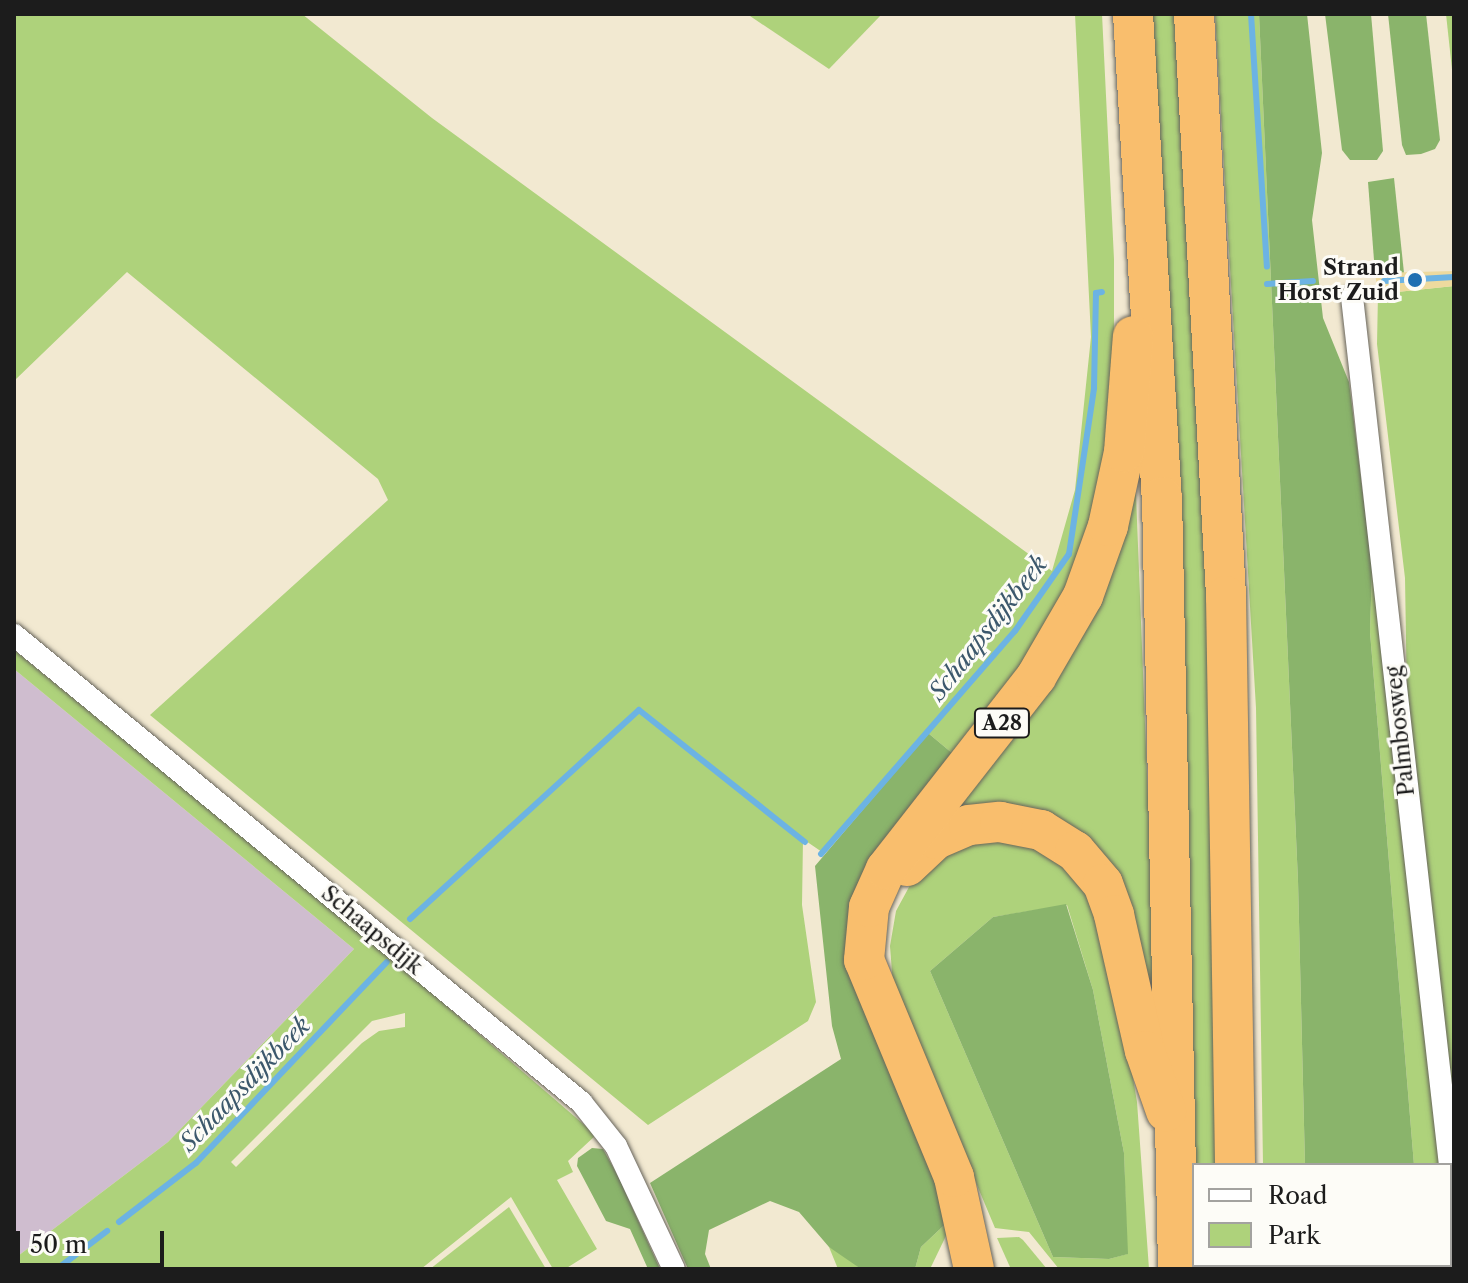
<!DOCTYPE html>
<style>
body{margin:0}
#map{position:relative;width:1468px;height:1283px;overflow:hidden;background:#f2e9d1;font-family:"Libre Caslon Text",serif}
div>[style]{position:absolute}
.industrial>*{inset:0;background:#cfbdcf}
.green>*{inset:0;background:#aed27b}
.forest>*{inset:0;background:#8ab46b}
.sand>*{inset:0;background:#eeda9e}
.stream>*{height:6px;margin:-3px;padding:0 3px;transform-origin:3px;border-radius:3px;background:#6cb3e3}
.roads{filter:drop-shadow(0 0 2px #67645b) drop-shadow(0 0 2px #67645b)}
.street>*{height:22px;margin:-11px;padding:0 11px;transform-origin:11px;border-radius:11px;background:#fff}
.highway>*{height:40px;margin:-20px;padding:0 20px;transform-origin:20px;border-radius:20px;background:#f9be6d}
.dots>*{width:22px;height:22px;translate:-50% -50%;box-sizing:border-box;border:4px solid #fdfcf7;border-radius:50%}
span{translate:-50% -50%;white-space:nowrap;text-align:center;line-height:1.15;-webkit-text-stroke:6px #fdfcf7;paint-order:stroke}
.shield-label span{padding:2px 6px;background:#fdfcf7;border:2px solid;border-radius:6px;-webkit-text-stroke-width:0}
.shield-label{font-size:20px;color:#1c1c1c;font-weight:700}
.poi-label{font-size:22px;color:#1c1c1c;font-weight:700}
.right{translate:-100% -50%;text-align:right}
.street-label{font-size:22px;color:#1c1c1c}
.water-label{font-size:24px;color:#3c586c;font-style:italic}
.frame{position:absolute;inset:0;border:16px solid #1c1c1c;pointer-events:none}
.legend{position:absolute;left:1192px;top:1163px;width:260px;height:104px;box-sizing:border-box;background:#fdfcf7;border:2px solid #a3a29f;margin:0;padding:10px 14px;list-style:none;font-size:24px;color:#1c1c1c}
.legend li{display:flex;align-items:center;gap:16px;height:40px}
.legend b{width:40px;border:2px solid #a3a29f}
.scale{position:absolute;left:16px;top:1231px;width:148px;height:36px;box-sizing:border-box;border:4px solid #1c1c1c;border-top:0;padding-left:10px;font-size:24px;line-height:28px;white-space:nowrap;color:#1c1c1c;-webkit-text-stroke:6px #fdfcf7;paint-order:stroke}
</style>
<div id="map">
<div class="industrial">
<div style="clip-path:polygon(14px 669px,354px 949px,168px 1142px,14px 1259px)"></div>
</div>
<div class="green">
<div style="clip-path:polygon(14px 14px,302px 14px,432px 118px,1052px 571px,1075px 490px,1091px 337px,1075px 14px,1102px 14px,1114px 259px,1114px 376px,1102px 507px,1066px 601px,958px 758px,928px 733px,822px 852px,803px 839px,802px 905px,816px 1002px,808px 1021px,648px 1125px,150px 715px,388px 500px,378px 479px,127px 272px,14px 381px)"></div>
<div style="clip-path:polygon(747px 14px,882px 14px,829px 69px)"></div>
<div style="clip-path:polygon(1142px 14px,1177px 14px,1197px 279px,1216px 800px,1220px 1165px,1194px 1165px,1194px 1265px,1221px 1269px,1192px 1269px)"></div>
<div style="clip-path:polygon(1215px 14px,1259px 14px,1298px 881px,1305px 1165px,1263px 1165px,1256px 708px)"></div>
<div style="clip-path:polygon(1446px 14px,1454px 14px,1454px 88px)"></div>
<div style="clip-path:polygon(1454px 286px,1454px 1107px,1407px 701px,1405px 578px,1377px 344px,1378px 294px)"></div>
<div style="clip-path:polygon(1133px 419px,1151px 875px,1153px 1067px,1065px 835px,917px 841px,1052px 671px)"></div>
<div style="clip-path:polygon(1372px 567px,1440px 1165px,1414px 1165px,1370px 632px)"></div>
<div style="clip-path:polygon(evenodd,14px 650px,384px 952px,596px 1135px,568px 1161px,573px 1172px,557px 1180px,597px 1249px,565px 1269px,553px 1269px,511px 1197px,421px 1269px,14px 1269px,14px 1259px,168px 1142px,354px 949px,14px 669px,14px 650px,405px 1013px,405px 1027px,379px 1031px,362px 1043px,236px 1167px,231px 1162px,372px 1021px,405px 1013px)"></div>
<div style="clip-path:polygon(evenodd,981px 839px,1025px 843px,1069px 870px,1094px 905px,1120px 1000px,1137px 1102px,1149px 1269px,1059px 1269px,1029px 1232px,995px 1228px,893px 985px,890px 946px,896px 911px,915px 876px,936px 857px,981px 839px,1067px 905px,1093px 990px,1124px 1153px,1127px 1254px,1109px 1259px,1053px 1257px,930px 971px,993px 917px,1067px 905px)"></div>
<div style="clip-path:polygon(509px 1207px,546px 1269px,430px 1269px)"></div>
<div style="clip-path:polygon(957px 1213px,930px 1269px,915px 1269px,921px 1247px)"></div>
<div style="clip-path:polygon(1019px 1237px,1023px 1240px,1047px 1269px,1010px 1267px,997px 1238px)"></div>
<div style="clip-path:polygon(829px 1247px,839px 1251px,861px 1269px,838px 1269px)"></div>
<div style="clip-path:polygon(1264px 1265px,1432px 1265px,1264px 1269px)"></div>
</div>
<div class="forest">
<div style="clip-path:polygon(1259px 14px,1307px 14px,1322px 153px,1312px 220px,1323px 318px,1349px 382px,1372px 567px,1370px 632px,1414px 1165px,1305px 1165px,1298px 881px)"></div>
<div style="clip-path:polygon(1325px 14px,1371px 14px,1383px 151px,1377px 160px,1350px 160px,1342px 150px)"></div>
<div style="clip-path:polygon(1388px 14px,1426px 14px,1440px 140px,1435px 149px,1421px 154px,1406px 155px,1402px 145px)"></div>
<div style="clip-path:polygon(1394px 178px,1404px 273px,1375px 273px,1368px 182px)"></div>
<div style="clip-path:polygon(928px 733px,958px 758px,854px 905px,957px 1213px,921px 1247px,915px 1269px,861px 1269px,829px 1247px,799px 1212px,770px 1201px,709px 1230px,705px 1254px,711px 1269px,688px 1269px,650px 1183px,841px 1059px,832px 1026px,815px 866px)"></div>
<div style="clip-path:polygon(1066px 904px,1093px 990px,1124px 1153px,1128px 1254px,1109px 1259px,1053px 1257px,930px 971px,993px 917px)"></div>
<div style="clip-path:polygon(592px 1148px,603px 1149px,618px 1176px,660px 1269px,648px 1269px,630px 1229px,606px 1221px,577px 1166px,578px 1158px)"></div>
</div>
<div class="sand">
<div style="clip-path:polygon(1454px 271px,1454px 286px,1378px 294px,1375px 273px)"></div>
</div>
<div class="stream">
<div style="left:1251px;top:14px;width:253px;rotate:86.4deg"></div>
<div style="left:1384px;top:281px;width:70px;rotate:-3.3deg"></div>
<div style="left:1267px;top:284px;width:46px;rotate:-3.7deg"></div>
<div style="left:821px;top:854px;width:296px;rotate:-49deg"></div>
<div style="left:1015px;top:631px;width:94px;rotate:-55deg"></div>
<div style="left:1069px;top:554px;width:168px;rotate:-81.4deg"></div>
<div style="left:1094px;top:388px;width:95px;rotate:-88.8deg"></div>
<div style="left:1096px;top:293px;width:6px;rotate:-9deg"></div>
<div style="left:410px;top:919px;width:310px;rotate:-42.4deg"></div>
<div style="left:639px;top:710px;width:212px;rotate:38.5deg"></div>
<div style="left:119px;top:1222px;width:97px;rotate:-37.5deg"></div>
<div style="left:196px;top:1163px;width:277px;rotate:-46.5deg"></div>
<div style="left:57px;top:1269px;width:63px;rotate:-37.2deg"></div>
</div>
<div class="roads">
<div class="street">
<div style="left:1352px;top:297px;width:874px;rotate:83.56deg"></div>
<div style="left:14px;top:635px;width:735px;rotate:39.48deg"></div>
<div style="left:581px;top:1102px;width:56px;rotate:51.5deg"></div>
<div style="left:616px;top:1146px;width:136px;rotate:64.8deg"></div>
<div style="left:1450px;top:1167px;width:29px;rotate:82deg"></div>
</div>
<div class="highway">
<div style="left:1133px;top:14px;width:484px;rotate:86.6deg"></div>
<div style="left:1162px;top:497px;width:772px;rotate:88.81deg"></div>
<div style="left:1194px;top:14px;width:583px;rotate:86.85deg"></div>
<div style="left:1226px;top:596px;width:569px;rotate:89.09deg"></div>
<div style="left:907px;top:866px;width:40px;rotate:-43deg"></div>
<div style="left:936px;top:839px;width:36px;rotate:-23deg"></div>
<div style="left:969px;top:825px;width:31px;rotate:-6deg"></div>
<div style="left:1000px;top:822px;width:42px;rotate:11deg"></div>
<div style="left:1041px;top:830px;width:40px;rotate:32deg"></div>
<div style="left:1075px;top:851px;width:43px;rotate:49.7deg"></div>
<div style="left:1103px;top:884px;width:33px;rotate:70deg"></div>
<div style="left:1114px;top:915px;width:139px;rotate:77.2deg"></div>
<div style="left:1145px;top:1051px;width:64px;rotate:70.7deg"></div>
<div style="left:1235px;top:1265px;width:4px;rotate:90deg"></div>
<div style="left:974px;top:1269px;width:94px;rotate:-102.3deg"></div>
<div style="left:954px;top:1177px;width:235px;rotate:-112.5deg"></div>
<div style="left:864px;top:960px;width:53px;rotate:-84.6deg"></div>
<div style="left:869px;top:907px;width:42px;rotate:-65.9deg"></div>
<div style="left:886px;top:869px;width:244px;rotate:-52deg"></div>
<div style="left:1036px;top:677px;width:94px;rotate:-59.9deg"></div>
<div style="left:1083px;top:596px;width:74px;rotate:-70.3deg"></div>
<div style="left:1108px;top:526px;width:76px;rotate:-77.8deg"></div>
<div style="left:1124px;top:452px;width:116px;rotate:-85.6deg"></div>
</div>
</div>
<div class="dots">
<div style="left:1415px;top:280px;background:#1f6fb2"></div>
</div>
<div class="shield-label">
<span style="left:1002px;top:723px">A28</span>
</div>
<div class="poi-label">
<span class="right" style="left:1399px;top:280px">Strand<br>Horst Zuid</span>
</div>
<div class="street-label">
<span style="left:1400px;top:731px;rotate:-96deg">Palmbosweg</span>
<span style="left:372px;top:930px;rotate:40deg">Schaapsdijk</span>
</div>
<div class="water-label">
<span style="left:988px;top:628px;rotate:-52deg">Schaapsdijkbeek</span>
<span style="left:245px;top:1084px;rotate:-46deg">Schaapsdijkbeek</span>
</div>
<div class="frame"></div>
<ul class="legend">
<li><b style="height:10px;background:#fff"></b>Road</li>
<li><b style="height:22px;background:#aed27b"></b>Park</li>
</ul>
<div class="scale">50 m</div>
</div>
